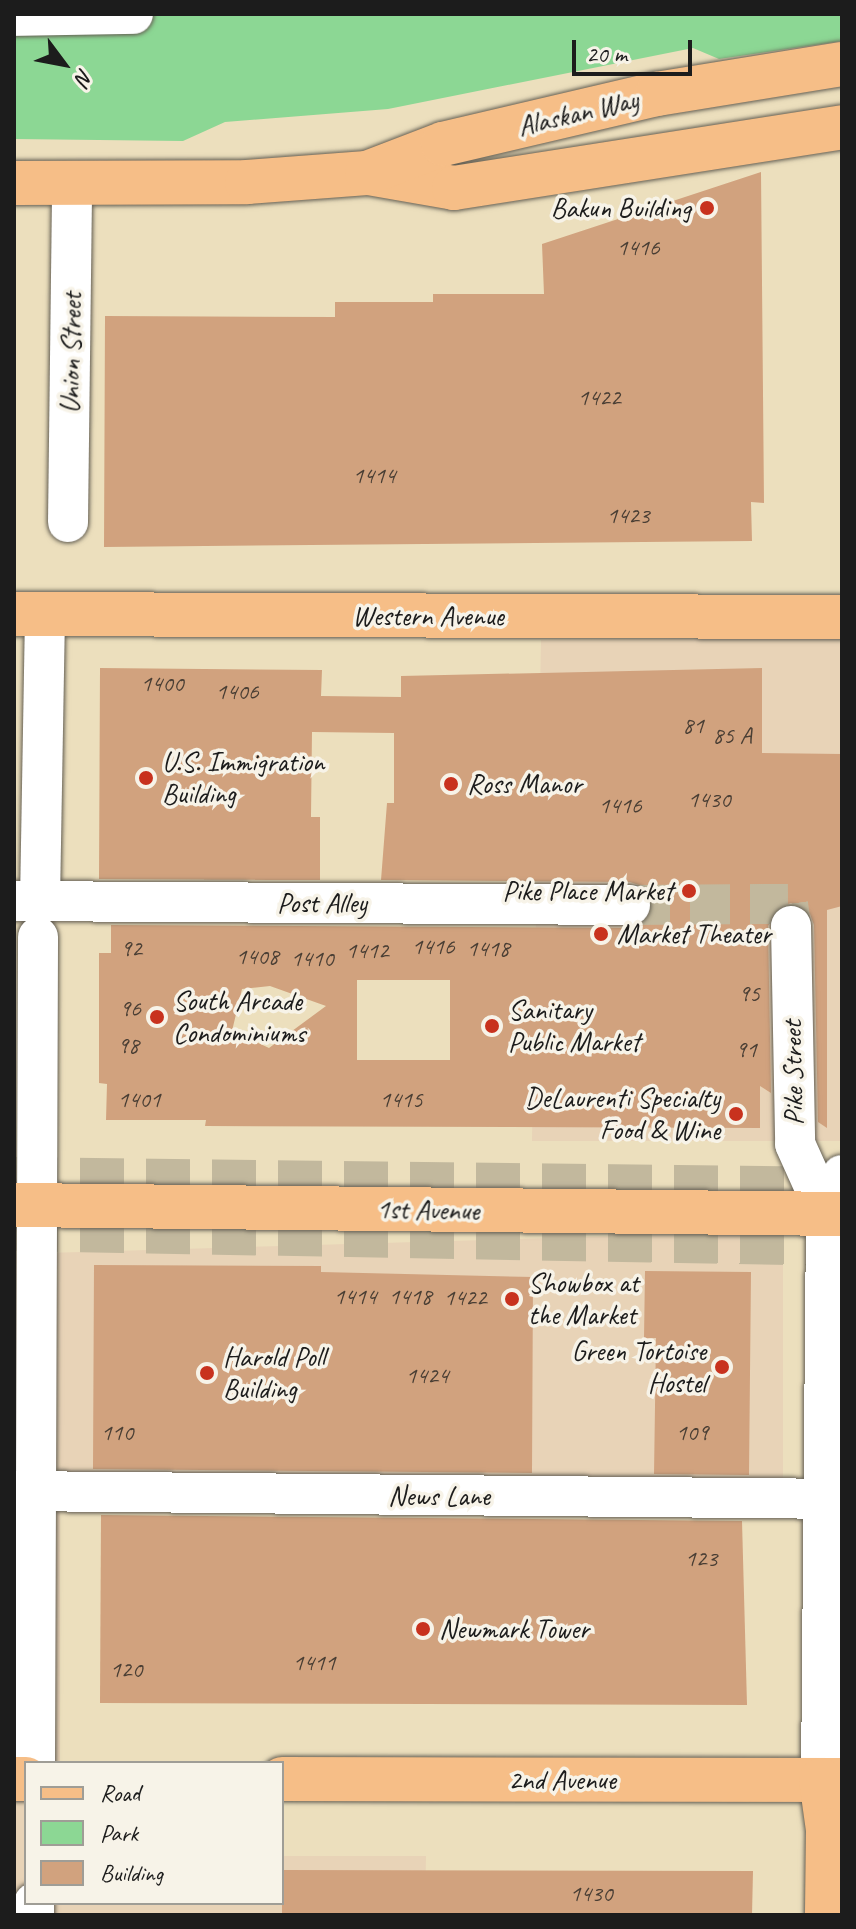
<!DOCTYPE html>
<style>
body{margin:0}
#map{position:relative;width:856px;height:1929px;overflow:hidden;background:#ecdfbd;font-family:Caveat,sans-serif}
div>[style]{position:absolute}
.built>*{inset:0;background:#e8d3b7}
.green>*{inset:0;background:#8cd794}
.building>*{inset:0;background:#d1a27e}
.minor-tunnel>*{height:40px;margin-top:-20px;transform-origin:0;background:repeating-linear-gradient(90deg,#c2b89d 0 40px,transparent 0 60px)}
.highway-tunnel>*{height:44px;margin-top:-22px;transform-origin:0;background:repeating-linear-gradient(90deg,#c2b89d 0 44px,transparent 0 66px)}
.roads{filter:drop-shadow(0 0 2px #656054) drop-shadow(0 0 2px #656054)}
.minor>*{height:40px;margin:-20px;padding:0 20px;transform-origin:20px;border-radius:20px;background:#fff}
.major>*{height:44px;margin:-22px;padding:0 22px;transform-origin:22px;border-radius:22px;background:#f6be87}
.dots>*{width:22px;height:22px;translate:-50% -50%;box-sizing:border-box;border:4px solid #f7f3e8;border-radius:50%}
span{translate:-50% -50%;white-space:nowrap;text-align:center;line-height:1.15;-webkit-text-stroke:7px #f7f3e8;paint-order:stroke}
.number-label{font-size:24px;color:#493e34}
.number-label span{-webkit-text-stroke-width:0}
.street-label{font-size:28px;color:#1c1c1c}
.poi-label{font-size:28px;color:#1c1c1c}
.right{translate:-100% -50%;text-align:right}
.left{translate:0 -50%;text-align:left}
.frame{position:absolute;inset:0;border:16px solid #1c1c1c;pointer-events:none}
.legend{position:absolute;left:24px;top:1761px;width:260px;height:144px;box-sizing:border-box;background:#f7f3e8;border:2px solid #9f9d96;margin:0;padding:10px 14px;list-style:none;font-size:24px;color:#1c1c1c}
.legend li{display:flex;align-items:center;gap:16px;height:40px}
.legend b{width:40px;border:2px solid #9f9d96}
.north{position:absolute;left:24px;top:24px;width:80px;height:80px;-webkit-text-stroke:6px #f7f3e8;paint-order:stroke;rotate:122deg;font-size:22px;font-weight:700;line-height:32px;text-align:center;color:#1c1c1c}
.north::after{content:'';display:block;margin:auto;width:28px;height:36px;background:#1c1c1c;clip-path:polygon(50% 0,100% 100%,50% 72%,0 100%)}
.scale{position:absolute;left:572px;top:40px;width:120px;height:36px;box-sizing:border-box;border:4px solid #1c1c1c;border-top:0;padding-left:10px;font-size:24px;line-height:28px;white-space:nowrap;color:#1c1c1c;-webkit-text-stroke:6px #f7f3e8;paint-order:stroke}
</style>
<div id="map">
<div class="built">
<div style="clip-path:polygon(842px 637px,842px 1141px,532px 1141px,541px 640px)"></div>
<div style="clip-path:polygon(783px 1231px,783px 1489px,60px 1483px,60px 1763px,26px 1763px,26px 1903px,282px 1903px,282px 1856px,426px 1856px,425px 1915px,14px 1915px,14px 1254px)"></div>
</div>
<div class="green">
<div style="clip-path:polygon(14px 14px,842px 14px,842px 41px,719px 59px,693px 48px,388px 109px,225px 122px,183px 141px,14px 139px)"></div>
</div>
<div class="building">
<div style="clip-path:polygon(761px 172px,764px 503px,751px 502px,752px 541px,104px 547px,105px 316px,335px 317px,335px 302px,433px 302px,433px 294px,544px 294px,542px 244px)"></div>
<div style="clip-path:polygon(evenodd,100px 668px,322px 670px,321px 696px,401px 697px,401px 676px,762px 668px,762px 753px,842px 754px,842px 906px,827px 910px,827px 1128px,818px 1122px,814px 925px,810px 914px,791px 903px,779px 907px,768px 926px,771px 1093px,760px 1086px,760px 1128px,205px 1126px,206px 1120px,106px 1120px,107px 1084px,99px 1083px,99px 953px,111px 953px,111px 925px,630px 928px,649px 917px,653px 904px,642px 886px,630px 882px,381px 880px,387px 803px,394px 803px,394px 733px,312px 732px,311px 817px,320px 817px,320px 880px,99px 879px,100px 668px,357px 980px,450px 980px,450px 1060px,357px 1060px,357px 980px,100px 668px,270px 986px,326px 1006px,269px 1048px,232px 1031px,242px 989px,270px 986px)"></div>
<div style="clip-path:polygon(94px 1265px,321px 1266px,321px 1272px,533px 1277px,532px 1473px,93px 1469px)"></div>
<div style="clip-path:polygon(645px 1271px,751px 1272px,749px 1475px,654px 1474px,656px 1338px,644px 1338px)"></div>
<div style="clip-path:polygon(101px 1515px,742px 1521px,747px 1705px,100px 1703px)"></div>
<div style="clip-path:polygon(282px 1870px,753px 1871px,752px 1915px,282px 1915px)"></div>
</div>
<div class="minor-tunnel">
<div style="left:630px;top:905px;width:158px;rotate:-0.4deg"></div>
<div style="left:788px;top:904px;width:22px;rotate:82deg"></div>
</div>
<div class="highway-tunnel">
<div style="left:14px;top:1179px;width:828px;rotate:0.69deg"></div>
<div style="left:14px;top:1229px;width:828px;rotate:1.04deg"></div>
</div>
<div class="roads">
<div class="minor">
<div style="left:14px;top:16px;width:119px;rotate:-1deg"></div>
<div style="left:68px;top:522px;width:338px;rotate:-89.3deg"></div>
<div style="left:14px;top:901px;width:616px;rotate:0.37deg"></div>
<div style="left:40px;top:901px;width:286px;rotate:-89deg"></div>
<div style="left:791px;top:926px;width:218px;rotate:88.9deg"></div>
<div style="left:795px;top:1144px;width:76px;rotate:65.8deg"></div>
<div style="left:14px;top:1491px;width:828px;rotate:0.55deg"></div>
<div style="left:35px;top:1763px;width:826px;rotate:-89.79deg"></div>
<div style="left:821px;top:1780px;width:567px;rotate:-89.49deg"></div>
<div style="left:826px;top:1213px;width:41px;rotate:-67.2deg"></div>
<div style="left:34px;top:1915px;width:12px;rotate:-90deg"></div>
</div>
<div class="major">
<div style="left:369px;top:173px;width:86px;rotate:10deg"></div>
<div style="left:454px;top:188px;width:393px;rotate:-8.9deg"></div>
<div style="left:14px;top:183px;width:233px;rotate:-0.2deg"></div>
<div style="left:247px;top:182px;width:120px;rotate:-4.3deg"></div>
<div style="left:367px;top:173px;width:81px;rotate:-20.9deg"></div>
<div style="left:443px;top:144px;width:220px;rotate:-13.2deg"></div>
<div style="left:657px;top:94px;width:187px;rotate:-9.2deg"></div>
<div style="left:14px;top:614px;width:828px;rotate:0.21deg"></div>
<div style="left:14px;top:1205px;width:828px;rotate:0.62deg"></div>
<div style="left:14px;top:1779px;width:12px"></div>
<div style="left:282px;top:1779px;width:560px;rotate:0.1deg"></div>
<div style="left:821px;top:1780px;width:50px;rotate:82deg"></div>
<div style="left:828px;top:1830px;width:85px;rotate:90.7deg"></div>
</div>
</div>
<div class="dots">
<div style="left:707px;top:208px;background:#c8321e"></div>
<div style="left:146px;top:778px;background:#c8321e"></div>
<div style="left:451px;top:784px;background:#c8321e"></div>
<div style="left:689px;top:891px;background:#c8321e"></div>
<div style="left:601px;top:934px;background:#c8321e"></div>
<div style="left:157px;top:1017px;background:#c8321e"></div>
<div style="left:492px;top:1026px;background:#c8321e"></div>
<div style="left:736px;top:1114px;background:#c8321e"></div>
<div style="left:512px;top:1299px;background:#c8321e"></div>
<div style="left:722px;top:1367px;background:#c8321e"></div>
<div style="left:207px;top:1373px;background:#c8321e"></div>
<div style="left:423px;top:1629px;background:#c8321e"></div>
</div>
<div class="number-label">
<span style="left:638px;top:248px">1416</span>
<span style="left:599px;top:398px">1422</span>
<span style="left:374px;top:476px">1414</span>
<span style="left:628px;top:516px">1423</span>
<span style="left:162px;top:684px">1400</span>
<span style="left:237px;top:692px">1406</span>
<span style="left:693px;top:726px">81</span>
<span style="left:732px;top:736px">85 A</span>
<span style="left:709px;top:800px">1430</span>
<span style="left:620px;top:806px">1416</span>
<span style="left:433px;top:947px">1416</span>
<span style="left:131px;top:949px">92</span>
<span style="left:488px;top:949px">1418</span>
<span style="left:367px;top:951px">1412</span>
<span style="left:257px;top:957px">1408</span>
<span style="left:312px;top:959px">1410</span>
<span style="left:749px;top:994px">95</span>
<span style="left:130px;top:1009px">96</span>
<span style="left:128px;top:1046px">98</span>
<span style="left:746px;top:1050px">91</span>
<span style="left:139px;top:1100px">1401</span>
<span style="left:401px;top:1100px">1415</span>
<span style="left:355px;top:1297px">1414</span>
<span style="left:410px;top:1297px">1418</span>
<span style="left:465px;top:1298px">1422</span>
<span style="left:427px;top:1376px">1424</span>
<span style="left:117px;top:1433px">110</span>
<span style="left:692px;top:1433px">109</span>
<span style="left:701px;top:1559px">123</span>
<span style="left:314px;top:1663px">1411</span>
<span style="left:126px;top:1670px">120</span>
<span style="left:591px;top:1894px">1430</span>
</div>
<div class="street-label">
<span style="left:578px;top:113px;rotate:-13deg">Alaskan Way</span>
<span style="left:71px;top:353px;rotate:-89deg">Union Street</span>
<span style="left:428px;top:616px">Western Avenue</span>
<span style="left:322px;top:903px">Post Alley</span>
<span style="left:793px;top:1073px;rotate:-91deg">Pike Street</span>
<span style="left:428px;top:1210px;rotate:1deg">1st Avenue</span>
<span style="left:439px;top:1496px">News Lane</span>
<span style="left:562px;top:1780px">2nd Avenue</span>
</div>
<div class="poi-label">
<span class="right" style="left:691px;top:208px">Bakun Building</span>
<span class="left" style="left:162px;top:778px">U.S. Immigration<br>Building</span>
<span class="left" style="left:467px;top:784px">Ross Manor</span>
<span class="right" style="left:673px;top:891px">Pike Place Market</span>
<span class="left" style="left:617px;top:934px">Market Theater</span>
<span class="left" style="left:173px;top:1017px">South Arcade<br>Condominiums</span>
<span class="left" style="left:508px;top:1026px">Sanitary<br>Public Market</span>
<span class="right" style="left:720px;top:1114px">DeLaurenti Specialty<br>Food &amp; Wine</span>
<span class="left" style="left:528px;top:1299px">Showbox at<br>the Market</span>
<span class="right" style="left:706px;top:1367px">Green Tortoise<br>Hostel</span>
<span class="left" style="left:223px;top:1373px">Harold Poll<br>Building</span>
<span class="left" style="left:439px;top:1629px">Newmark Tower</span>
</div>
<div class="frame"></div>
<ul class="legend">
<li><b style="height:10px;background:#f6be87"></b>Road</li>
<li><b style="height:22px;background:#8cd794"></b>Park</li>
<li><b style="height:22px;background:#d1a27e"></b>Building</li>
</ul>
<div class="north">N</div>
<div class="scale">20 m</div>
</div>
